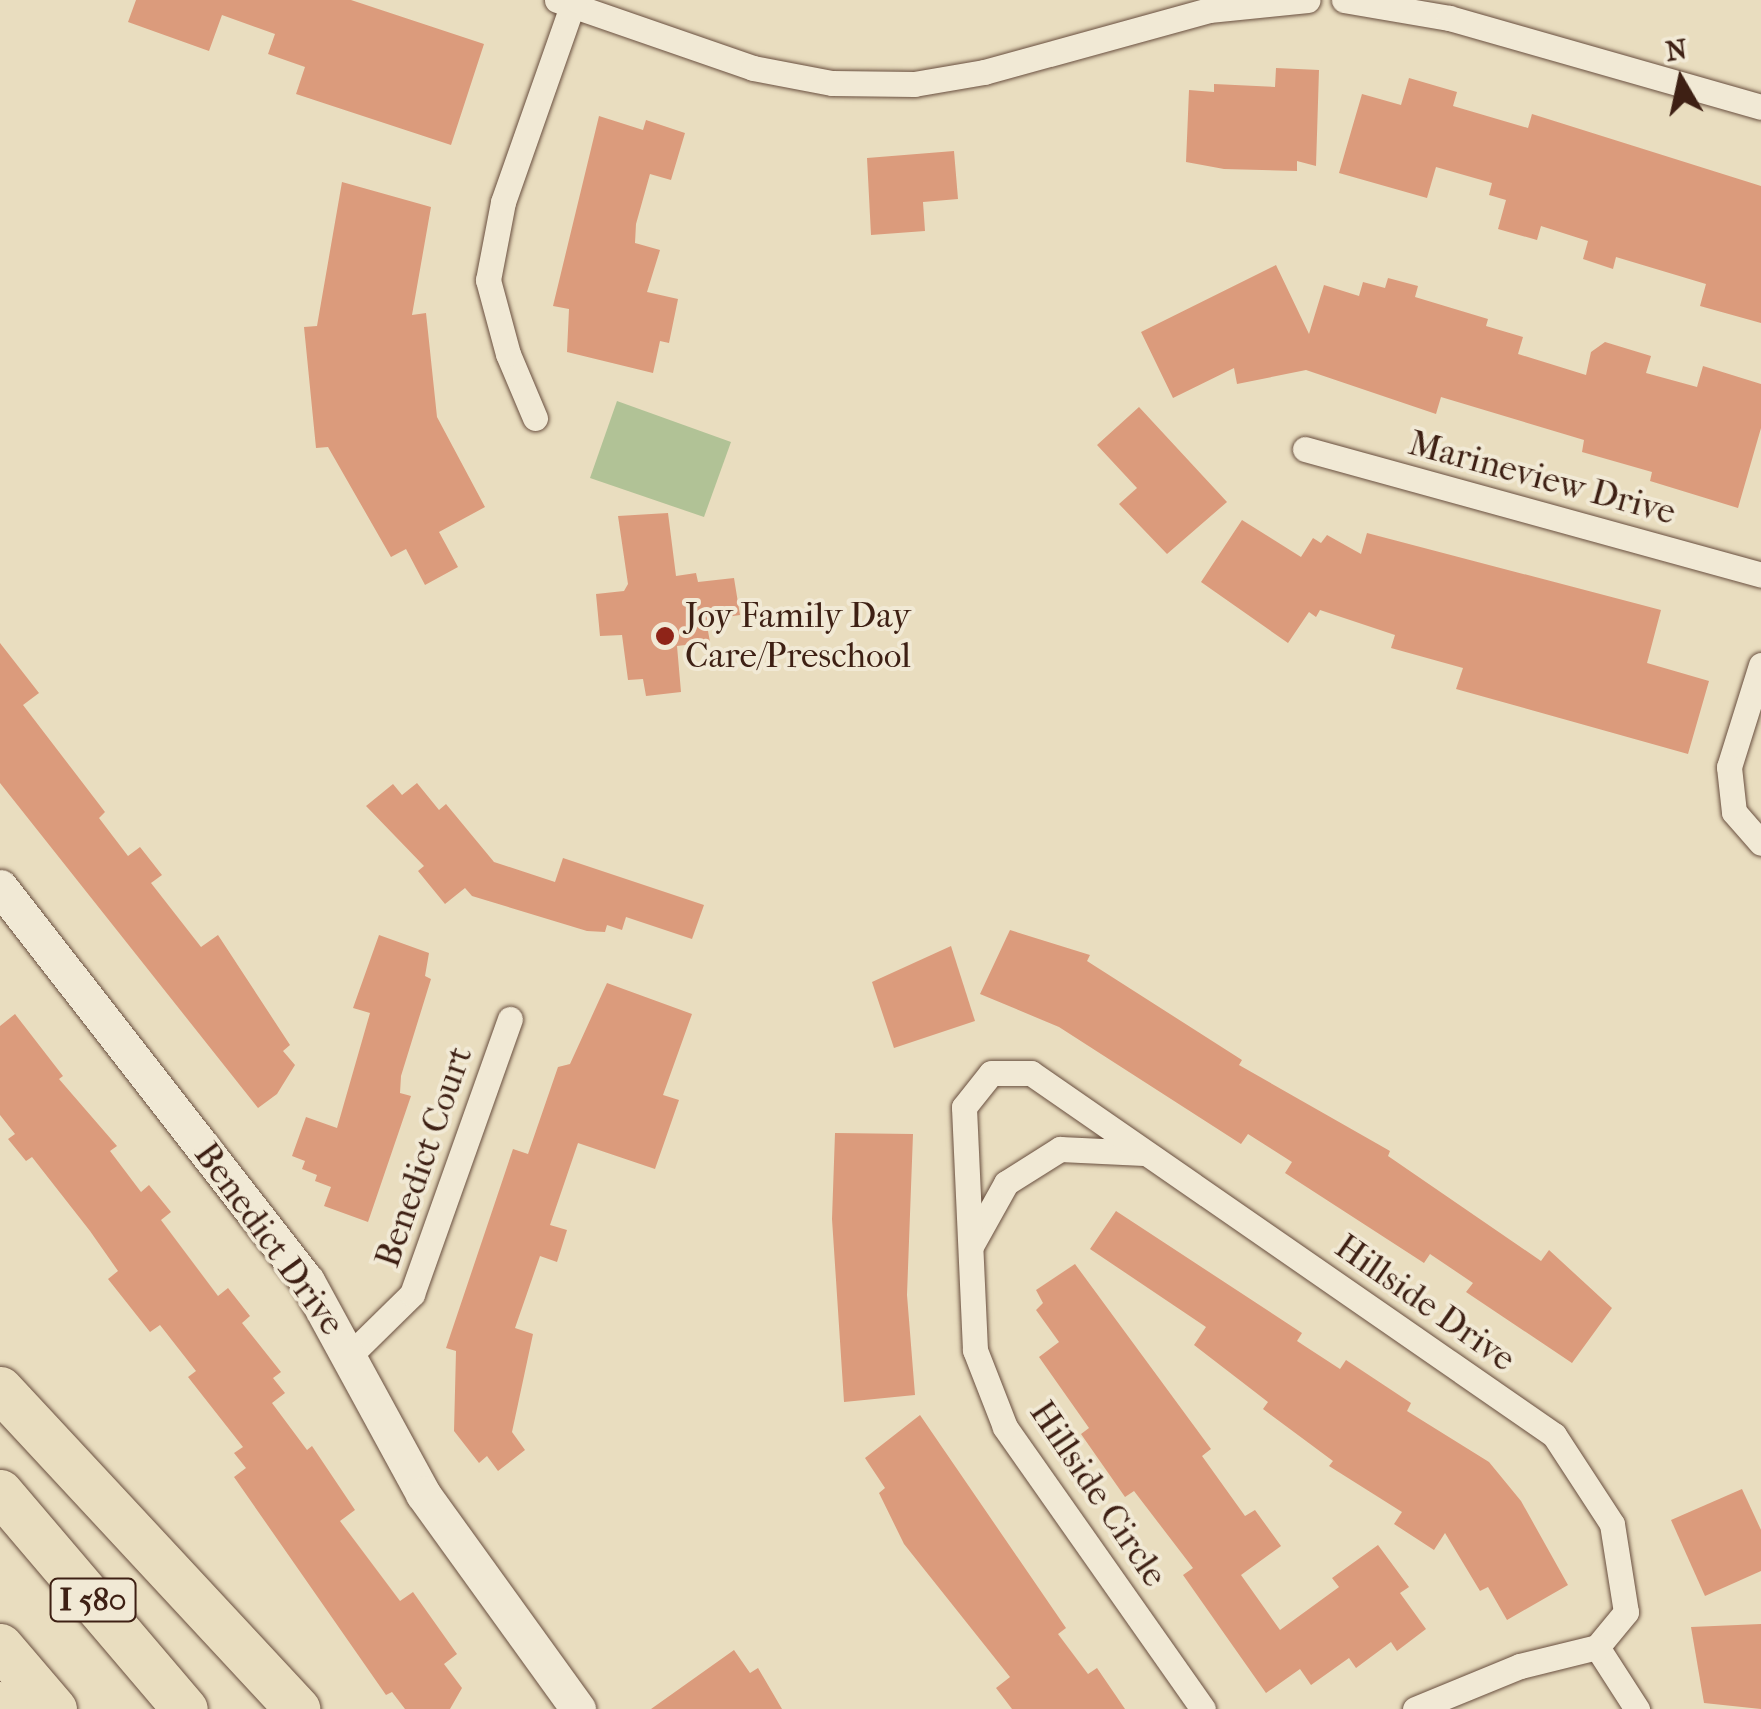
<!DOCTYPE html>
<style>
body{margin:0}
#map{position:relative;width:1761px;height:1709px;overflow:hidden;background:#e9ddbf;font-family:"IM FELL French Canon",serif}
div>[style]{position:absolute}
.green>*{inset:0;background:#b1c296}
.building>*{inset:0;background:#db9b7c}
.roads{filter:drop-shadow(0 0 2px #694f3f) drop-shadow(0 0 2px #694f3f)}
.street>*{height:25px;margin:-12.5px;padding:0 12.5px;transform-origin:12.5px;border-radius:12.5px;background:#f1e9d5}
.secondary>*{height:35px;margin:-17.5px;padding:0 17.5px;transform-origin:17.5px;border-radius:17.5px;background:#f1e9d5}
.highway>*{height:45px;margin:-22.5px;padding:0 22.5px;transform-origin:22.5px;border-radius:22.5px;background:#e9ddbf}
.dots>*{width:28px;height:28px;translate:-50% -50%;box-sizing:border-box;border:5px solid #f1e9d5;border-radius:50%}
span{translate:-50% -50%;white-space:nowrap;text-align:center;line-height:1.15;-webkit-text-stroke:8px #f1e9d5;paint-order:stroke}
.shield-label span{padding:2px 8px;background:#f1e9d5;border:2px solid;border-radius:8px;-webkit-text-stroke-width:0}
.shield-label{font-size:32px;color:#3e2014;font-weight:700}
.street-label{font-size:35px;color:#3e2014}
.poi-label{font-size:35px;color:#3e2014}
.left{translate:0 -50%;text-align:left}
.north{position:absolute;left:1631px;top:30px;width:100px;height:100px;-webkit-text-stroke:8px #f1e9d5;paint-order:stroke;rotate:351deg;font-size:28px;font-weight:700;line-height:40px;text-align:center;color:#3e2014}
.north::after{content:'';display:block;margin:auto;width:35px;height:45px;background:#3e2014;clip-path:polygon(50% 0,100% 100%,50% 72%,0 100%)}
</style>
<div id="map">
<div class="green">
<div style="clip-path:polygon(617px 401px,731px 442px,704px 517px,590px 478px)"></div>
</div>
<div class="building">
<div style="clip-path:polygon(136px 0,351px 0,484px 44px,451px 145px,296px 94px,305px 67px,268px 54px,275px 34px,222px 15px,209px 51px,128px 22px)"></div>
<div style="clip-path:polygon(1276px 68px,1319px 70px,1316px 166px,1297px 161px,1297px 171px,1224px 169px,1186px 162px,1189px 90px,1214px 92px,1214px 84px,1275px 87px)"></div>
<div style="clip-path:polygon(1409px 78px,1457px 92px,1453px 106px,1528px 128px,1532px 114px,1761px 186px,1761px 323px,1700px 306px,1706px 284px,1616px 257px,1613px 269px,1583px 259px,1588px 241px,1541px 226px,1537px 240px,1498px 229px,1506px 200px,1489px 195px,1492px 183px,1436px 167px,1427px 198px,1339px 173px,1362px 94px,1401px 105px)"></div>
<div style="clip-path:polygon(599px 116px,643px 130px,646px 120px,685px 133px,671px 180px,650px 174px,636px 224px,635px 243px,660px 250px,647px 292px,678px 299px,669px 343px,660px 341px,653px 373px,567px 352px,569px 309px,553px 306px)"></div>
<div style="clip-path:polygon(954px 151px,958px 199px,923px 202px,925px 231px,871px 235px,867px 158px)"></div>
<div style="clip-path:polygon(342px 182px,431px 207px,412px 315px,426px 313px,437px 417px,485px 507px,439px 532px,458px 567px,425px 585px,406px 549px,391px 557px,328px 447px,316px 448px,304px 327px,317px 326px)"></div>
<div style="clip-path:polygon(1276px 265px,1309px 334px,1324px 285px,1359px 296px,1363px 282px,1385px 288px,1388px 278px,1418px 286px,1415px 297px,1488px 319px,1486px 326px,1523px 337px,1518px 354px,1586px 375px,1591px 352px,1605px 342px,1651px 356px,1646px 373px,1697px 387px,1703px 366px,1761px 384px,1761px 428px,1738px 508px,1650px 481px,1652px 472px,1582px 452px,1584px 440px,1441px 397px,1436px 414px,1306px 370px,1237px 384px,1234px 368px,1173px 398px,1141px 332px)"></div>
<div style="clip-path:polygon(1139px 407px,1227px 502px,1167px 554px,1119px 504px,1137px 488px,1097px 445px)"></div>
<div style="clip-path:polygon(668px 513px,676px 576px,696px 573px,698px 582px,734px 578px,740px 615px,706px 620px,710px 642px,677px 646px,681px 692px,646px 696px,643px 679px,628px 680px,622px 635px,600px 636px,596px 594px,624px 591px,628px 584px,618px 516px)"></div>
<div style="clip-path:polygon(1242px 520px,1301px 557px,1313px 538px,1321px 543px,1327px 535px,1361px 554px,1367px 533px,1661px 610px,1647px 663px,1709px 681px,1688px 754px,1456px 689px,1463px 668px,1391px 648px,1395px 635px,1320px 610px,1316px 617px,1309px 612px,1288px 643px,1201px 582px)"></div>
<div style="clip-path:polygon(0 643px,39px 693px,23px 705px,105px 812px,99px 818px,128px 856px,140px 847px,162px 875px,151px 883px,201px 947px,218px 935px,290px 1045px,283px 1051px,295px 1065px,277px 1094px,258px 1108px,0 783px)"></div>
<div style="clip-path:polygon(417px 783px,439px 810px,446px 804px,494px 862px,555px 882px,563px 858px,704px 905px,692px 939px,626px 917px,622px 930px,607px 925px,605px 932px,587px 931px,472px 896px,465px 888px,445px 904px,418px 871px,424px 866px,366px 806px,393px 784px,402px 795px)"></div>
<div style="clip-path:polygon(1010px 930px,1090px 955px,1087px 961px,1242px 1060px,1239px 1065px,1390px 1151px,1388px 1156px,1541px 1261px,1549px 1250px,1612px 1308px,1572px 1363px,1466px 1292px,1473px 1283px,1430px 1254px,1424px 1263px,1285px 1173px,1292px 1162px,1248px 1134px,1241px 1144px,1059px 1027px,980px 994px)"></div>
<div style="clip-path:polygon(379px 935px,429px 953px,425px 976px,431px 979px,401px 1076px,400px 1093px,411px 1096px,368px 1222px,324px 1206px,331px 1187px,315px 1181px,317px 1175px,302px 1169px,305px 1161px,292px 1156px,306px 1117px,337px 1128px,370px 1013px,353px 1008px)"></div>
<div style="clip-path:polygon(951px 946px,975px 1021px,894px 1048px,872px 982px)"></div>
<div style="clip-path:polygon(607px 983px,692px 1014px,663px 1095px,679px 1100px,655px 1169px,578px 1143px,550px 1225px,567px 1230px,557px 1262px,540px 1256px,515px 1328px,533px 1334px,512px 1432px,525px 1450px,498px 1471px,487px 1456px,479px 1463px,454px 1431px,456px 1351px,446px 1348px,513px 1149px,528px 1154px,558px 1067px,570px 1064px)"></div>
<div style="clip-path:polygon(15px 1014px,63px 1076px,59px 1079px,117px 1146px,110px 1151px,141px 1192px,149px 1185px,171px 1212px,161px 1220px,218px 1296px,228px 1288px,250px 1316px,242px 1323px,281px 1372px,273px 1378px,285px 1393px,272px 1403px,307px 1450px,312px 1446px,355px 1510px,340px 1521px,400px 1601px,413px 1592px,457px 1654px,444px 1664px,462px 1688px,450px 1709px,405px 1709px,392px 1692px,386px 1695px,234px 1477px,246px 1468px,234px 1453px,243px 1447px,188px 1377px,196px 1371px,160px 1325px,150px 1332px,108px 1279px,118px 1271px,90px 1231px,32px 1157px,26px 1161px,8px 1139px,15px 1134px,0 1115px,0 1026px)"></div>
<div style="clip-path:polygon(835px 1133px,913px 1134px,907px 1295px,915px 1395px,844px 1402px,832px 1219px)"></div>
<div style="clip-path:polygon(1116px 1211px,1302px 1333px,1297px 1341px,1340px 1369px,1346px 1360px,1411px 1403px,1407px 1411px,1489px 1462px,1521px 1501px,1568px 1585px,1507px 1620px,1488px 1587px,1480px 1591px,1445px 1533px,1434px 1550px,1394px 1524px,1402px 1512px,1329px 1466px,1333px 1461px,1263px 1409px,1268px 1402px,1194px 1345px,1206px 1327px,1090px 1249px)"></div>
<div style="clip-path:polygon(1075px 1264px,1211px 1449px,1202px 1456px,1245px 1516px,1255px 1510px,1281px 1546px,1241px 1575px,1280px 1630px,1339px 1587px,1332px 1578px,1378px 1545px,1409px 1587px,1400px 1593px,1426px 1629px,1397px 1651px,1391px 1642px,1356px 1668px,1349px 1658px,1311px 1685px,1300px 1669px,1266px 1693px,1183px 1575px,1193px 1568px,1134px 1491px,1125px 1497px,1081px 1434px,1089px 1428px,1039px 1357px,1059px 1342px,1036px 1310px,1043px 1303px,1036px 1290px)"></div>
<div style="clip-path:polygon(920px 1415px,1066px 1628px,1058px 1634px,1088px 1674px,1097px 1668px,1125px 1709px,1012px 1709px,996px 1688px,1010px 1677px,904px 1544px,879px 1493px,885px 1488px,865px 1458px)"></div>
<div style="clip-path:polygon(1742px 1489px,1761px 1530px,1761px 1571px,1705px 1596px,1671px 1520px)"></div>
<div style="clip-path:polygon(1761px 1624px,1761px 1709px,1704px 1703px,1691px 1627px)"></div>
<div style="clip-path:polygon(734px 1650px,750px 1673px,758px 1668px,782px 1709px,651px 1709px)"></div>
</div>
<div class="roads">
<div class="street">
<div style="left:557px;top:0;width:207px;rotate:19.1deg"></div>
<div style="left:753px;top:68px;width:80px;rotate:10.8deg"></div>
<div style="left:832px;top:83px;width:82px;rotate:0.7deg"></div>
<div style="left:914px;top:84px;width:71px;rotate:-9.7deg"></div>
<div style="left:984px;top:72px;width:233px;rotate:-15.4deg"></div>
<div style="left:1209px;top:10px;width:99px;rotate:-5.8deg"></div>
<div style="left:1344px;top:0;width:107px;rotate:9.7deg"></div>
<div style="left:1449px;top:18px;width:324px;rotate:15.9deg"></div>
<div style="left:535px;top:418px;width:69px;rotate:-112.9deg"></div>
<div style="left:508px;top:354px;width:77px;rotate:-105.1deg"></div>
<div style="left:488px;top:280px;width:79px;rotate:-79.1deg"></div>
<div style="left:503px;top:202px;width:214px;rotate:-70.6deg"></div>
<div style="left:1305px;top:449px;width:473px;rotate:15.4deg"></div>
<div style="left:1761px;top:665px;width:107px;rotate:107.4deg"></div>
<div style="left:1729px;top:767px;width:45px;rotate:83.7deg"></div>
<div style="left:1734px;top:812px;width:41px;rotate:48.9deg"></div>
<div style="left:971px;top:1246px;width:72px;rotate:-60.9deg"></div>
<div style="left:1006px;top:1183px;width:64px;rotate:-32.2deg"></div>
<div style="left:1060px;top:1149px;width:84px;rotate:2.7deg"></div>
<div style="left:351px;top:1354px;width:86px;rotate:-44.5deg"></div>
<div style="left:412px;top:1294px;width:292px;rotate:-70.4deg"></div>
<div style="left:1203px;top:1709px;width:345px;rotate:-125.1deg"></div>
<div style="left:1005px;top:1427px;width:83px;rotate:-111.3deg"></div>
<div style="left:975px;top:1350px;width:243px;rotate:-92.6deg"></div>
<div style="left:964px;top:1107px;width:43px;rotate:-51.5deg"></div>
<div style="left:991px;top:1073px;width:40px"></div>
<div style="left:1031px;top:1073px;width:636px;rotate:34.69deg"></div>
<div style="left:1554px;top:1435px;width:106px;rotate:56.9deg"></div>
<div style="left:1612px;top:1524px;width:89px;rotate:81deg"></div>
<div style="left:1626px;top:1612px;width:45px;rotate:129.6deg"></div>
<div style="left:1597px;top:1647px;width:74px;rotate:57.2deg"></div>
<div style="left:1415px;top:1709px;width:113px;rotate:-22.3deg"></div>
<div style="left:1520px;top:1666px;width:79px;rotate:-13.9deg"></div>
</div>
<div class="secondary">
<div style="left:0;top:887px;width:499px;rotate:52.1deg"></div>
<div style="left:307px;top:1281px;width:243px;rotate:61.4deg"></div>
<div style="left:423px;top:1494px;width:265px;rotate:54.2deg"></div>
</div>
<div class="highway">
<div style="left:0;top:1389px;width:437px;rotate:47.1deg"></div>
<div style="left:0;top:1492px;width:285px;rotate:49.6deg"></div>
<div style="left:0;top:1646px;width:83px;rotate:49.4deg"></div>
<div style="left:0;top:1704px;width:7px;rotate:45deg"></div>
</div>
</div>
<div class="dots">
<div style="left:665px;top:636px;background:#8f2418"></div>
</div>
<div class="shield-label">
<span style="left:93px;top:1600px">I 580</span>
</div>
<div class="street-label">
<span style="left:1542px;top:478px;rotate:15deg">Marineview Drive</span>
<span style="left:424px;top:1157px;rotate:-71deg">Benedict Court</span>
<span style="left:269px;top:1239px;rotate:54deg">Benedict Drive</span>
<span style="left:1425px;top:1303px;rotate:35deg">Hillside Drive</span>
<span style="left:1098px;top:1494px;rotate:56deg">Hillside Circle</span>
</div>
<div class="poi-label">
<span class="left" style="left:685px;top:636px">Joy Family Day<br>Care/Preschool</span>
</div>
<div class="north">N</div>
</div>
